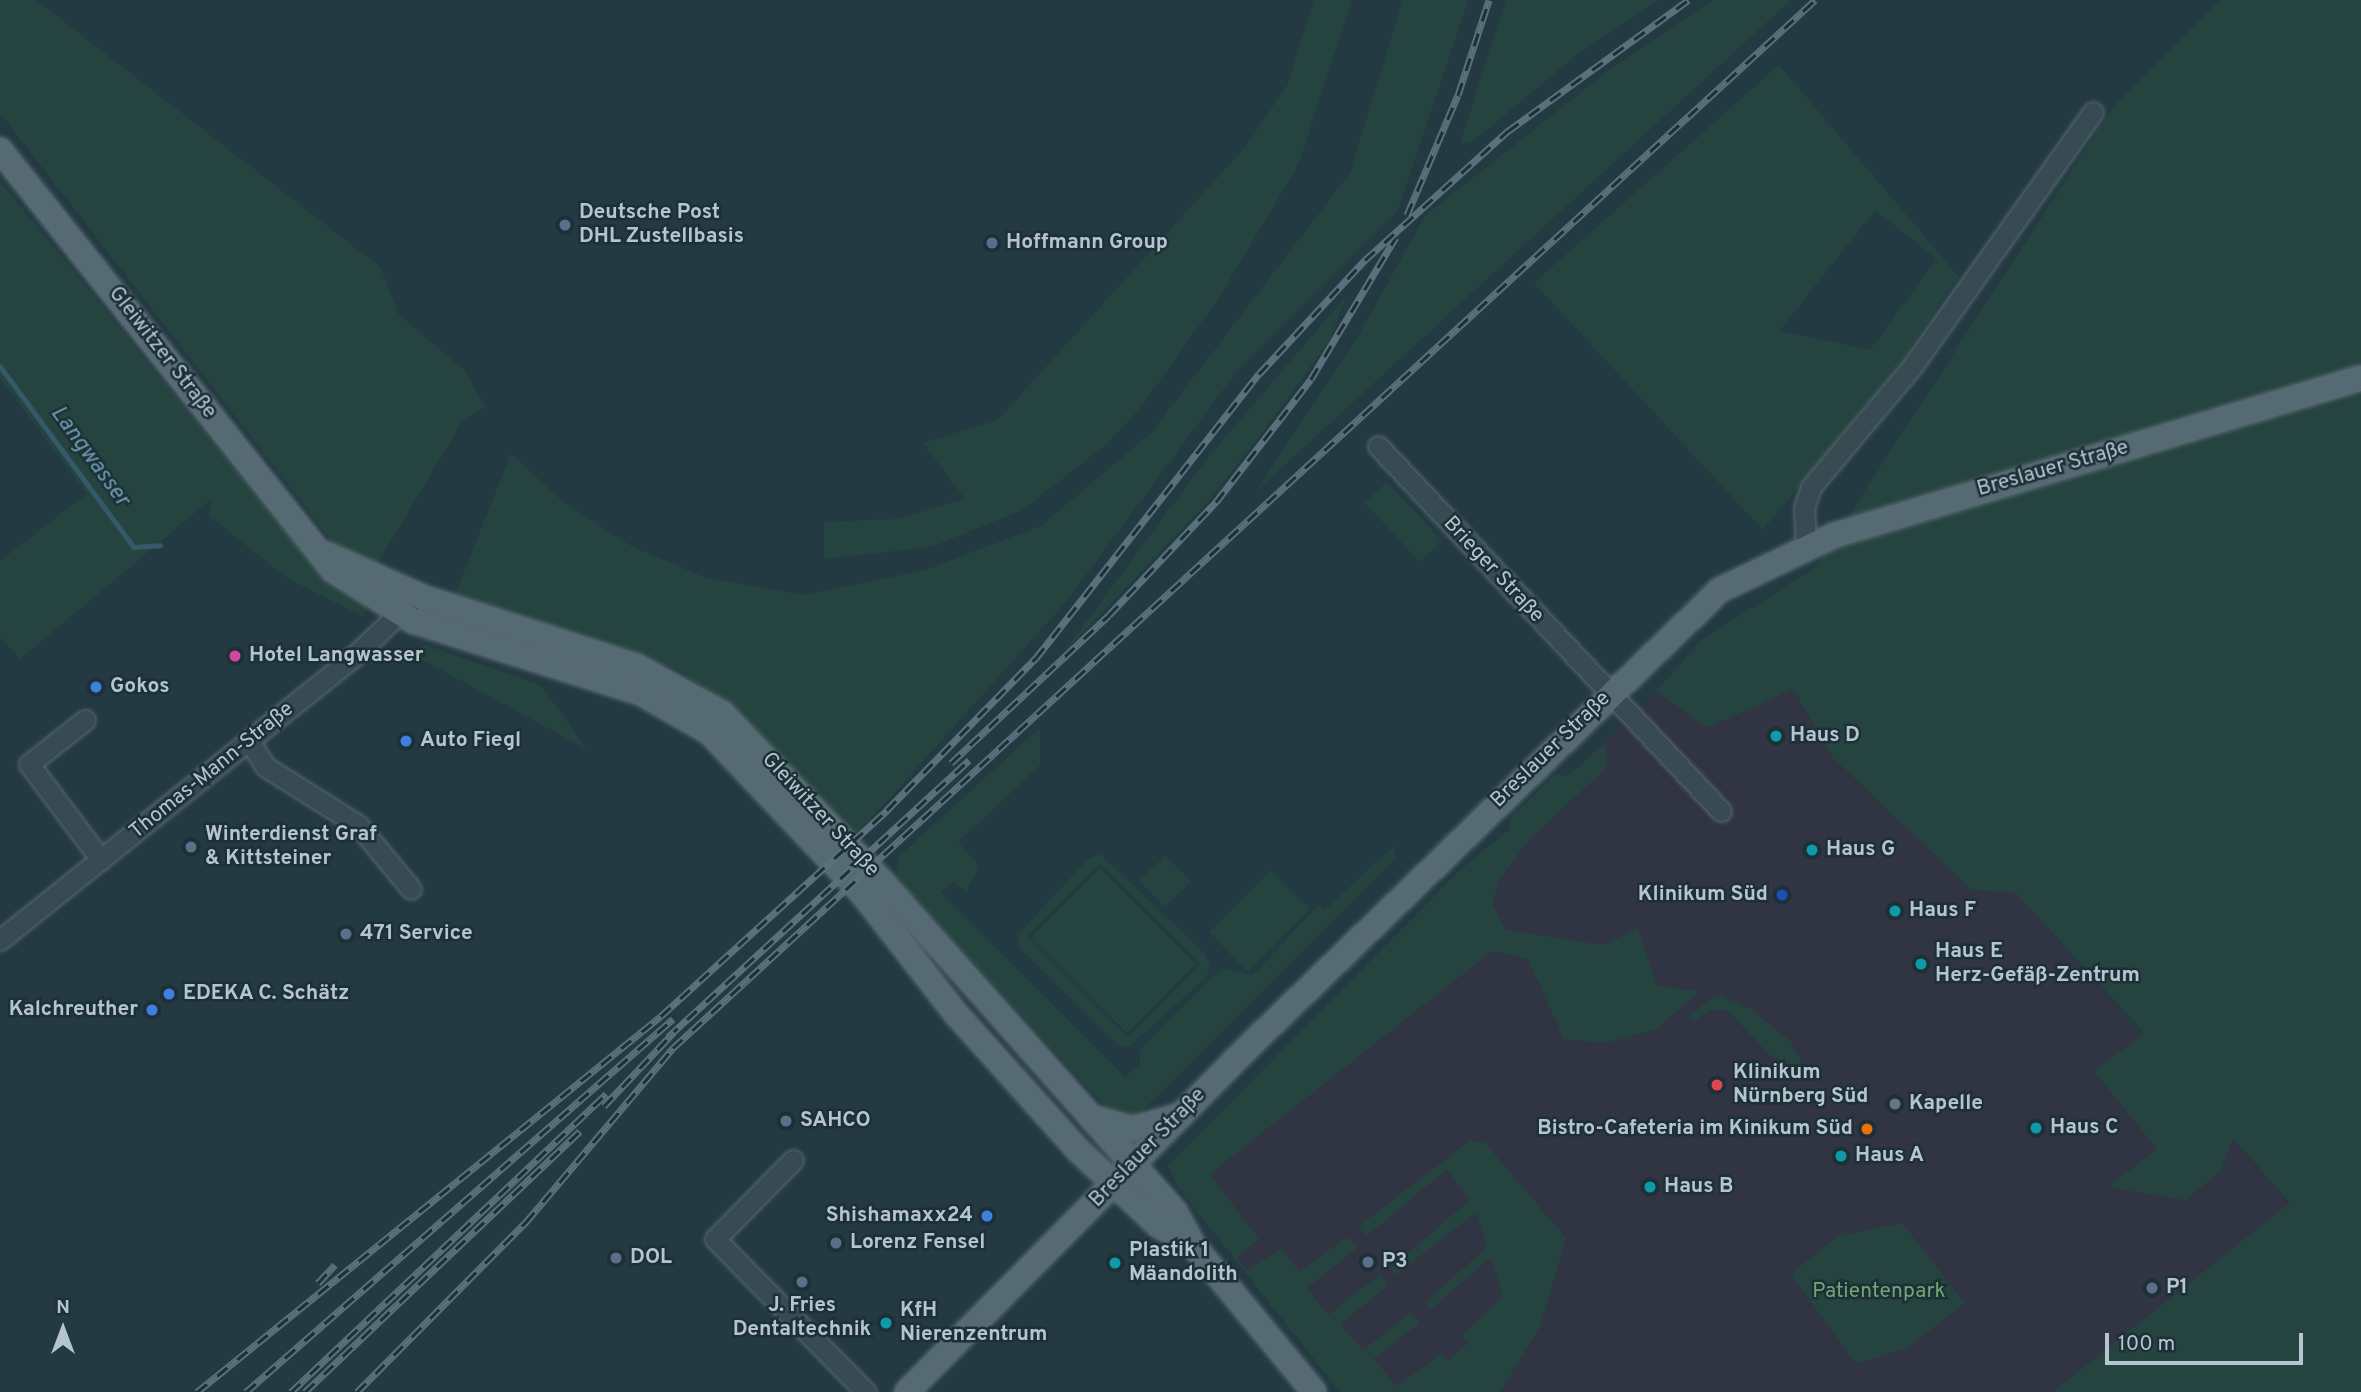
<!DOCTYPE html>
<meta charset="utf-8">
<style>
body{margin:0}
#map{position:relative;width:2361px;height:1392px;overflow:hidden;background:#243a43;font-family:Overpass,sans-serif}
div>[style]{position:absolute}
.medical>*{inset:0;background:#313443}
.green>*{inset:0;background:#26443f}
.stream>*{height:4.5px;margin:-2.25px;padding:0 2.25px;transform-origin:2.25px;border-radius:2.25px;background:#345a6a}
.roads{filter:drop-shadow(0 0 2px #566870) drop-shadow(0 0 2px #566870)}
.minor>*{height:19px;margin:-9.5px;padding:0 9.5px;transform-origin:9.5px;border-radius:9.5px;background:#384b53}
.major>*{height:24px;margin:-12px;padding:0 12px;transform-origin:12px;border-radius:12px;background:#566a73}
.rail>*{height:7px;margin-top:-3.5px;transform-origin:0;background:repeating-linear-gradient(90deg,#1d3038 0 13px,#5a707a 0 26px);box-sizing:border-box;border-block:2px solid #5a707a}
.dots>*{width:19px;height:19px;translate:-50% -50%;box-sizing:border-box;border:4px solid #1d3038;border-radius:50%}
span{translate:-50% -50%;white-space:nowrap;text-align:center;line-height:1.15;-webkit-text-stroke:5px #1d3038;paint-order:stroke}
.poi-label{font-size:21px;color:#b5c5cd;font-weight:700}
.left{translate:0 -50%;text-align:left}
.right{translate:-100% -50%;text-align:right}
.street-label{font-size:21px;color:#b5c5cd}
.park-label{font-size:21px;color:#74a572}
.water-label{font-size:23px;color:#6c9bae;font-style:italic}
.north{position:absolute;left:28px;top:1294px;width:70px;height:70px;-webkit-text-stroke:5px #1d3038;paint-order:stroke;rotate:0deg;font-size:19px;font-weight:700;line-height:28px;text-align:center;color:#b5c5cd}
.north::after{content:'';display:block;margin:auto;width:24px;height:32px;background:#b5c5cd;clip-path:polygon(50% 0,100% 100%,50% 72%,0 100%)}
.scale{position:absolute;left:2105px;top:1333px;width:198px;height:32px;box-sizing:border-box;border:4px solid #b5c5cd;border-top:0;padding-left:9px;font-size:21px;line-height:24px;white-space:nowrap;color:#b5c5cd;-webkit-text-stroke:5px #1d3038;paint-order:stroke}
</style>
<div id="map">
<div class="medical">
<div style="clip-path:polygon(1793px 689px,1832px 757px,1972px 890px,2016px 892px,2290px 1204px,2053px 1392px,1340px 1392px,1168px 1166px,1461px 869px,1510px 829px,1510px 818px,1556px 774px,1568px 776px,1656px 691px,1707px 728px)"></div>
</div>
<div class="green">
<div style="clip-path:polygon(0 0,36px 0,380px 267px,399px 315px,465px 371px,485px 407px,462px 422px,377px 564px,335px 545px,0 113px)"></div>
<div style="clip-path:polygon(1314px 0,1352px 0,1298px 165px,1218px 299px,1141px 407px,1107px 444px,1022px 510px,931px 547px,824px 559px,824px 522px,897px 519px,965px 499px,923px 443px,998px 420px,1247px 145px,1288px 84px)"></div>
<div style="clip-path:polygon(1403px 0,1468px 0,1397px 212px,1234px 375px,1065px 603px,856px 835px,730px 708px,680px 671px,455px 595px,511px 454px,560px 499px,631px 546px,706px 578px,803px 595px,926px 570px,1041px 526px,1151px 433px,1350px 173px)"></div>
<div style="clip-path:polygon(1506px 0,1658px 0,1579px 53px,1473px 141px,1460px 144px)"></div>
<div style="clip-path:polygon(1713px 0,1791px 0,1256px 491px,1355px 342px,1425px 216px,1604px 74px)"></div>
<div style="clip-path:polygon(2220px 0,2361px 0,2361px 1392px,2053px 1392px,2290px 1203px,2233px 1138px,2220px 1172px,2185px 1200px,2108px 1187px,2157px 1149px,2094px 1071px,2145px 1033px,2016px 893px,1972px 890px,1832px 757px,1793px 689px,1707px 728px,1656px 691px,1703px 639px,1815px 568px,2113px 107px)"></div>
<div style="clip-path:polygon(evenodd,1779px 65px,1958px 276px,1901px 362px,1763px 530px,1534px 283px,1779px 65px,1875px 210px,1937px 259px,1870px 350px,1779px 331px,1875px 210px)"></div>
<div style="clip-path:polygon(0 181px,297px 546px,366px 606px,364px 617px,287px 578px,209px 516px,211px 499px,20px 659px,0 637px,0 561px,87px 494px,0 378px)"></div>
<div style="clip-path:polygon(1347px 295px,1329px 341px,1260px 436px,1208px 501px,1060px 657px,1206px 460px)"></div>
<div style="clip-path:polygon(1387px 482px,1442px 541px,1420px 562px,1365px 503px)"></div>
<div style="clip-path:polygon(426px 645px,542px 686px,586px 749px,407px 651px)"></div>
<div style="clip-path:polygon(1040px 728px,1040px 765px,958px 842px,979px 866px,966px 892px,953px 881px,941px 892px,1125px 1077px,1140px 1065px,1140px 1050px,1223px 968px,1253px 975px,1319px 905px,1325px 910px,1393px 847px,1396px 857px,1136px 1117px,1114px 1116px,897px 879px,898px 857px)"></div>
<div style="clip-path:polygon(1606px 742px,1607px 767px,1528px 841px,1499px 880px,1492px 904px,1506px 930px,1602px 945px,1638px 929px,1657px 986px,1700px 991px,1655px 1030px,1605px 1043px,1564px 1039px,1528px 959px,1492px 951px,1210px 1174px,1259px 1239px,1237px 1257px,1247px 1270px,1282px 1248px,1299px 1272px,1347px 1237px,1357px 1248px,1307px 1288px,1328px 1315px,1380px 1274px,1388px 1285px,1340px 1325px,1363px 1350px,1411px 1313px,1420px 1323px,1373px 1359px,1397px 1386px,1441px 1354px,1448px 1361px,1468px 1343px,1462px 1336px,1503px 1296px,1491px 1257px,1430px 1310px,1425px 1303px,1487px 1247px,1476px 1212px,1396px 1275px,1391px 1268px,1470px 1200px,1447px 1169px,1367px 1236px,1359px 1226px,1471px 1140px,1485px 1143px,1566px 1238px,1540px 1327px,1500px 1392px,1340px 1392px,1178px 1187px,1168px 1166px,1461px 869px,1510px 829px,1510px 818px,1556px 774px,1568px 776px)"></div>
<div style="clip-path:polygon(evenodd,1100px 854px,1204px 953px,1210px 965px,1206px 977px,1129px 1047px,1118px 1045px,1021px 949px,1017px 936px,1087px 860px,1100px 854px,1100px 864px,1200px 964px,1128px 1038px,1027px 936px,1100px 864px)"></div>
<div style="clip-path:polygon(1165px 856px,1191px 881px,1165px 907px,1139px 881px)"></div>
<div style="clip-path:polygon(1100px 869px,1196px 964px,1127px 1033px,1031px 938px)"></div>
<div style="clip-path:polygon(1271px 870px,1310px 909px,1248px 972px,1209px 932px)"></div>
<div style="clip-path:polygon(1717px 994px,1751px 1009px,1791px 1042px,1805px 1070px,1770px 1055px,1727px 1010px,1710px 1010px,1693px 1022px,1689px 1016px)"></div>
<div style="clip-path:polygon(1902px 1223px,1965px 1303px,1907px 1348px,1856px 1364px,1791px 1274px,1838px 1236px)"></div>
</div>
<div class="stream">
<div style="left:0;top:366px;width:225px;rotate:53.5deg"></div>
<div style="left:134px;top:547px;width:26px;rotate:-4deg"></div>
</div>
<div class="roads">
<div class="minor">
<div style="left:1378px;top:446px;width:501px;rotate:46.78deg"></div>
<div style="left:1806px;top:545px;width:37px;rotate:-93deg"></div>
<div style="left:1804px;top:508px;width:22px;rotate:-72deg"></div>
<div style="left:1811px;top:487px;width:155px;rotate:-50deg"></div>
<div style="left:1911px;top:368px;width:314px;rotate:-54.6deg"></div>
<div style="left:85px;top:720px;width:71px;rotate:141.8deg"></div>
<div style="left:29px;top:764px;width:120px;rotate:53.1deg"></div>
<div style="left:249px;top:741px;width:31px;rotate:57deg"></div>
<div style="left:266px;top:767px;width:109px;rotate:32.2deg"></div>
<div style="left:358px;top:825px;width:83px;rotate:50.4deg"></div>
<div style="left:0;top:940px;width:450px;rotate:-38.7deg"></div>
<div style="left:351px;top:659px;width:80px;rotate:-43.5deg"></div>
<div style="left:793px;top:1160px;width:111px;rotate:134.6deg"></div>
<div style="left:715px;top:1239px;width:215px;rotate:45.4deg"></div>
</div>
<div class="major">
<div style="left:0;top:150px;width:536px;rotate:51.59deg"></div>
<div style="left:333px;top:570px;width:95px;rotate:32.5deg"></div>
<div style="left:413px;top:621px;width:239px;rotate:17.5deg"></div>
<div style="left:641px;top:693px;width:78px;rotate:29.8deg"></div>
<div style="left:709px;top:732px;width:222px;rotate:46.5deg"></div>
<div style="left:862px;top:893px;width:155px;rotate:52.1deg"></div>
<div style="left:957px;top:1015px;width:183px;rotate:48.1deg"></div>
<div style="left:1079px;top:1151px;width:108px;rotate:43.1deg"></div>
<div style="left:1158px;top:1225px;width:40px;rotate:29.7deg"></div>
<div style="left:326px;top:554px;width:105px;rotate:24.1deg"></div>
<div style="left:422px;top:597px;width:225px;rotate:17.9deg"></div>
<div style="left:636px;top:666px;width:98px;rotate:28.7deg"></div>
<div style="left:722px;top:713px;width:237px;rotate:46.5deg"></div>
<div style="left:885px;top:885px;width:437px;rotate:48.4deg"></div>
<div style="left:1175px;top:1212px;width:38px;rotate:61deg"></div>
<div style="left:1193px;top:1245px;width:190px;rotate:50.5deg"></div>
<div style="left:1091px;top:1117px;width:43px;rotate:16.3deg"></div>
<div style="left:1132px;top:1129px;width:48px;rotate:-15.8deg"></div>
<div style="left:907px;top:1392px;width:468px;rotate:-45.3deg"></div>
<div style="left:1236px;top:1059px;width:674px;rotate:-44.1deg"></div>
<div style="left:1720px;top:590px;width:127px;rotate:-25.6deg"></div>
<div style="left:1835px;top:535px;width:549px;rotate:-16.62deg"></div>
</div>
</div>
<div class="rail">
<div style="left:1407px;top:215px;width:130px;rotate:-67deg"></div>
<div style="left:1458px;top:95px;width:100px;rotate:-71.9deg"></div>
<div style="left:951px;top:763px;width:216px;rotate:-43.1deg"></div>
<div style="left:1109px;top:615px;width:156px;rotate:-46.6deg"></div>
<div style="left:1216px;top:502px;width:155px;rotate:-52.3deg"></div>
<div style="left:1311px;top:379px;width:165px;rotate:-59.1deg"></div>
<div style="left:668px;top:1037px;width:409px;rotate:-42.6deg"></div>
<div style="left:604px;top:1106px;width:102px;rotate:-46.6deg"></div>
<div style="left:318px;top:1283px;width:25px;rotate:-47deg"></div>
<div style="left:197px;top:1392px;width:597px;rotate:-39.02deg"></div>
<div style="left:661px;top:1016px;width:306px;rotate:-42.3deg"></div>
<div style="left:887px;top:810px;width:213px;rotate:-45.6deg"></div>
<div style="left:1036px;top:658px;width:361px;rotate:-51.9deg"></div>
<div style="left:1259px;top:374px;width:156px;rotate:-47.1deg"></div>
<div style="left:1365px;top:260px;width:193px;rotate:-42.1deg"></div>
<div style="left:1508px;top:131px;width:223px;rotate:-36deg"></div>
<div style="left:246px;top:1392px;width:567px;rotate:-41.14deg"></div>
<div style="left:291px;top:1392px;width:434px;rotate:-43.4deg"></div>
<div style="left:305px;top:1392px;width:379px;rotate:-43.5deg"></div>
<div style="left:357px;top:1392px;width:240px;rotate:-45.2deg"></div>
<div style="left:526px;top:1222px;width:228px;rotate:-49.8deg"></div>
<div style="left:673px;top:1048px;width:1550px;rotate:-42.54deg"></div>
</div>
<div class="dots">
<div style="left:565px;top:225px;background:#5c6f8a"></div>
<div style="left:992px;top:243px;background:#5c6f8a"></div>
<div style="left:235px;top:656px;background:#d1479c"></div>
<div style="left:96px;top:687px;background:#3f7fe0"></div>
<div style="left:1776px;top:736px;background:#0f9aa8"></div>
<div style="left:406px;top:741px;background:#3f7fe0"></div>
<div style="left:191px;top:847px;background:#5c6f8a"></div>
<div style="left:1812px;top:850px;background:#0f9aa8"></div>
<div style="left:1782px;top:895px;background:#1a4fb4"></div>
<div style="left:1895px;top:911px;background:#0f9aa8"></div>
<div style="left:346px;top:934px;background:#5c6f8a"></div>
<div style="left:1921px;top:964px;background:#0f9aa8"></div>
<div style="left:169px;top:994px;background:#3f7fe0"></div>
<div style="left:152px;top:1010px;background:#3f7fe0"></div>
<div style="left:1717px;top:1085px;background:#e0444e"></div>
<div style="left:1895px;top:1104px;background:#6b7280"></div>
<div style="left:786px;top:1121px;background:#5c6f8a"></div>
<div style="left:2036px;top:1128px;background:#0f9aa8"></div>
<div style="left:1867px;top:1129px;background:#e8710a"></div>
<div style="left:1841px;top:1156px;background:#0f9aa8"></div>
<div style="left:1650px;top:1187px;background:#0f9aa8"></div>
<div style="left:987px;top:1216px;background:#3f7fe0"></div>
<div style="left:836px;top:1243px;background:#5c6f8a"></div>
<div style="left:616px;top:1258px;background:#5c6f8a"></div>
<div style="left:1368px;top:1262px;background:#5c6f8a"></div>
<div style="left:1115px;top:1263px;background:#0f9aa8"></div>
<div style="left:802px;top:1282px;background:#5c6f8a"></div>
<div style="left:2152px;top:1288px;background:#5c6f8a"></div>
<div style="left:886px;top:1323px;background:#0f9aa8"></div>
</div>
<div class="poi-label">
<span class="left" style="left:579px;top:225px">Deutsche Post<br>DHL Zustellbasis</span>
<span class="left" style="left:1006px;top:243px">Hoffmann Group</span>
<span class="left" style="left:249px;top:656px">Hotel Langwasser</span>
<span class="left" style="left:110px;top:687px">Gokos</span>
<span class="left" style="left:1790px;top:736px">Haus D</span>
<span class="left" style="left:420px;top:741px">Auto Fiegl</span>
<span class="left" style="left:205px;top:847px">Winterdienst Graf<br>&amp; Kittsteiner</span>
<span class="left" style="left:1826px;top:850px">Haus G</span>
<span class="right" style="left:1768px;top:895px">Klinikum Süd</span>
<span class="left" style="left:1909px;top:911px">Haus F</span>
<span class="left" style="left:360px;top:934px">471 Service</span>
<span class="left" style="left:1935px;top:964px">Haus E<br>Herz-Gefäß-Zentrum</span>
<span class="left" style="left:183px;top:994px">EDEKA C. Schätz</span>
<span class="right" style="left:138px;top:1010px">Kalchreuther</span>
<span class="left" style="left:1733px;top:1085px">Klinikum<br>Nürnberg Süd</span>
<span class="left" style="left:1909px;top:1104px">Kapelle</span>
<span class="left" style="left:800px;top:1121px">SAHCO</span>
<span class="left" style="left:2050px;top:1128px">Haus C</span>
<span class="right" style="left:1853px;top:1129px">Bistro-Cafeteria im Kinikum Süd</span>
<span class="left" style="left:1855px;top:1156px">Haus A</span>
<span class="left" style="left:1664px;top:1187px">Haus B</span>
<span class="right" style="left:973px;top:1216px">Shishamaxx24</span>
<span class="left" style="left:850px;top:1243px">Lorenz Fensel</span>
<span class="left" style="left:1129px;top:1263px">Plastik 1<br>Mäandolith</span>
<span class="left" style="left:630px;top:1258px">DOL</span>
<span class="left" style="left:1382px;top:1262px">P3</span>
<span class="left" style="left:2166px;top:1288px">P1</span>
<span style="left:802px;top:1318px">J. Fries<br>Dentaltechnik</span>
<span class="left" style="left:900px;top:1323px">KfH<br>Nierenzentrum</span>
</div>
<div class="street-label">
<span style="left:162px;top:353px;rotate:52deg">Gleiwitzer Straße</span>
<span style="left:2053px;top:469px;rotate:-16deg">Breslauer Straße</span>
<span style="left:1493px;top:570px;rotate:47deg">Brieger Straße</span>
<span style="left:1551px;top:750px;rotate:-44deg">Breslauer Straße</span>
<span style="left:212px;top:771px;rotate:-39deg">Thomas-Mann-Straße</span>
<span style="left:820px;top:815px;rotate:47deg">Gleiwitzer Straße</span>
<span style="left:1148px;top:1148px;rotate:-46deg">Breslauer Straße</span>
</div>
<div class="park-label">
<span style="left:1879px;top:1292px">Patientenpark</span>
</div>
<div class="water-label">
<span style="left:89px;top:457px;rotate:54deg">Langwasser</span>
</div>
<div class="north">N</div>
<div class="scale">100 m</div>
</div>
